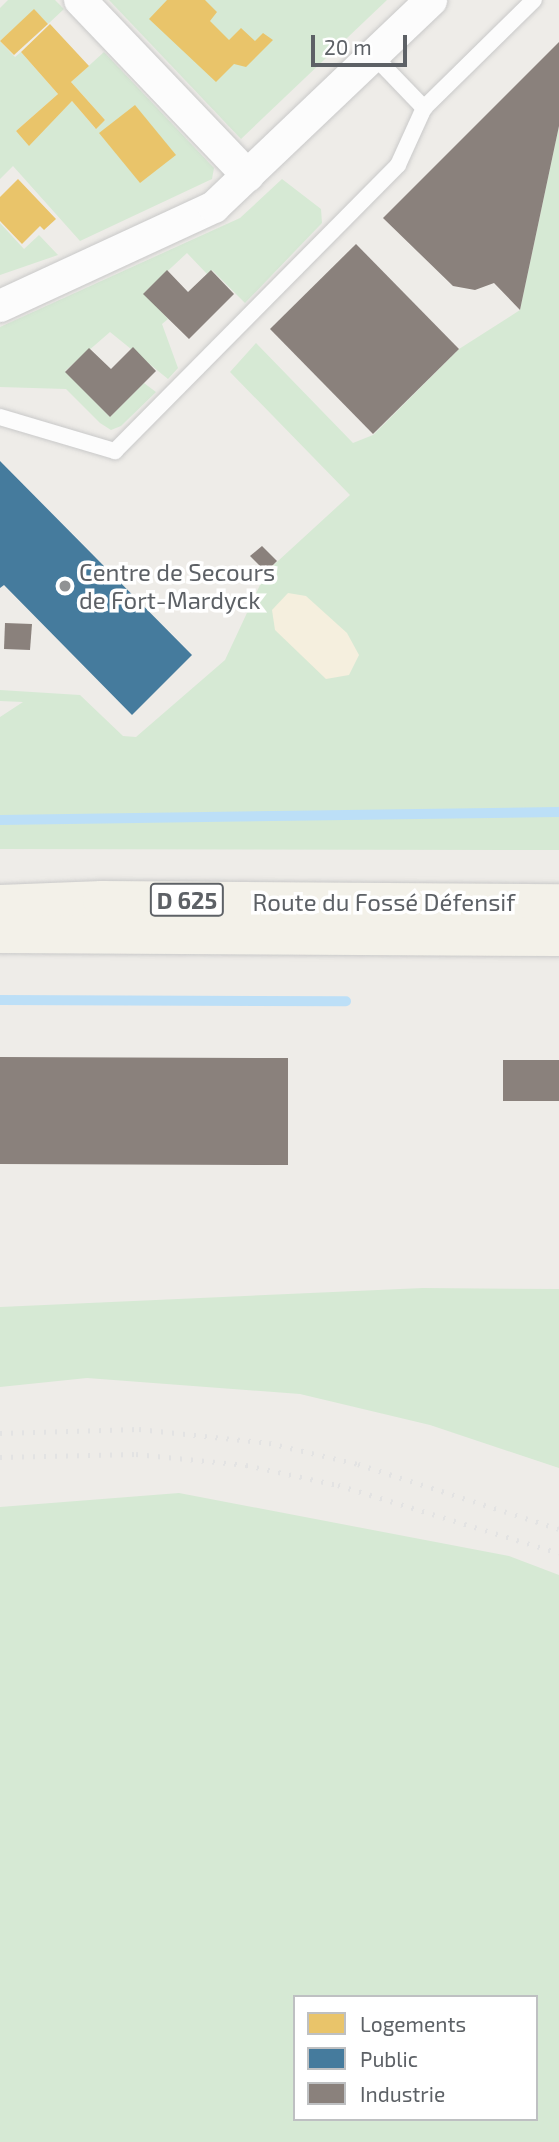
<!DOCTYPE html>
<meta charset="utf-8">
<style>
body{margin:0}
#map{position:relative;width:559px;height:2142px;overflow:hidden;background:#eeece8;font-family:"Exo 2",sans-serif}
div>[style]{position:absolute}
.green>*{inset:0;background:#d6e9d4}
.sand>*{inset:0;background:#f5efde}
.homes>*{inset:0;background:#e9c46a}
.public>*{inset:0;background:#457b9d}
.industry>*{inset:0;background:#8a817c}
.stream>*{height:10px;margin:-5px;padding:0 5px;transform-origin:5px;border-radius:5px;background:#bcdff7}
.roads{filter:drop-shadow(0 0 2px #c9c9c9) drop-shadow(0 0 2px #c9c9c9)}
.service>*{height:16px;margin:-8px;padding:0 8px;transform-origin:8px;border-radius:8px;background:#fcfcfc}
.minor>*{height:32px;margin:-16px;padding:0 16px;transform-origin:16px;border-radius:16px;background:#fcfcfc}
.primary>*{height:38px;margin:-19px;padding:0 19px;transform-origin:19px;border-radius:19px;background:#f3f1e9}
.rail>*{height:5px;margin-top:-2.5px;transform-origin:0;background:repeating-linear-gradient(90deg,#e3e3e3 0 2px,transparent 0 11px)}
.dots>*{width:19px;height:19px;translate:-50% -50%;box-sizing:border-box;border:4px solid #fff;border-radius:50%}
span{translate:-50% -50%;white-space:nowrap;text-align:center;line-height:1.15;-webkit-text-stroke:7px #fff;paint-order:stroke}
.shield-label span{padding:2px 5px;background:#fff;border:2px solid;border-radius:5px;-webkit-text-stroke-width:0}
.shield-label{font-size:23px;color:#5d6166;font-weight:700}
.poi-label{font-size:24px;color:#5d6166}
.left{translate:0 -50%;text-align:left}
.street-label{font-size:24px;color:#5d6166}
.legend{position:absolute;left:293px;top:1995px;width:245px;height:126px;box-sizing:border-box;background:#fff;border:2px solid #bec0c2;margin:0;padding:9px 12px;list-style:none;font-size:21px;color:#5d6166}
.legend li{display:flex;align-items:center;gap:14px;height:35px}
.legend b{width:35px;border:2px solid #bec0c2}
.scale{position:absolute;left:311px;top:35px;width:96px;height:32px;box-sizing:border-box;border:4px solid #5d6166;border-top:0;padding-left:9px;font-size:21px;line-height:24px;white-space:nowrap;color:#5d6166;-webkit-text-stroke:5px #fff;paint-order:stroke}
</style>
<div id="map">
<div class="green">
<div style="clip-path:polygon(8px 0,55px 0,64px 9px,48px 24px,34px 10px,0 41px,15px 57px,21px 52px,58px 94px,16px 131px,29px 145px,72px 101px,95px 128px,105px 120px,71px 82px,104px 52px,214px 168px,212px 179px,80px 241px,13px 166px,0 179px,0 8px)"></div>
<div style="clip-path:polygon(109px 0,387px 0,241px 139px)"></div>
<div style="clip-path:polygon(559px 126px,559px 850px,0 849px,0 717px,23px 702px,0 701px,0 690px,80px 695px,123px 736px,136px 737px,225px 660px,266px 572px,350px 495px,230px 372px,256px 343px,353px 443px,373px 435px,459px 349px,520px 310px)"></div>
<div style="clip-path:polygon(282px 179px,321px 209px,322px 223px,245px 303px,212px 270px,207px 274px,187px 253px,144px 293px,168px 319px,162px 324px,178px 368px,168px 379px,110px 332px,65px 371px,110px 417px,144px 383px,156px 392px,121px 426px,111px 430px,100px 423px,66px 389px,0 387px,0 327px,240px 218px)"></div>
<div style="clip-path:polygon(0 223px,24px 249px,39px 235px,58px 255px,0 275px)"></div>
<div style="clip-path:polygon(423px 1288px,559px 1289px,559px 1468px,430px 1425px,300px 1394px,87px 1378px,0 1387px,0 1307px)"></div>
<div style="clip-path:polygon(evenodd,179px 1493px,509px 1556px,559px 1575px,559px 2142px,0 2142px,0 1507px,179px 1493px,295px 1997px,536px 1997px,536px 2119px,295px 2119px,295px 1997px)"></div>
</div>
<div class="sand">
<div style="clip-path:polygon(288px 593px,306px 596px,347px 633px,359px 655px,349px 675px,326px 679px,275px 630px,272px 610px)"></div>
</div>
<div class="homes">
<div style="clip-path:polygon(167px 0,205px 0,217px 12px,210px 21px,229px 40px,241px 28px,255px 41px,263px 33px,273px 40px,246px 67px,234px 64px,216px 82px,149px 19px)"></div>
<div style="clip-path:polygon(34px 9px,48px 24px,14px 55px,0 41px)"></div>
<div style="clip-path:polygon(50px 24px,89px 66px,71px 82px,105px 120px,96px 129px,72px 101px,29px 146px,16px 131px,58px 94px,21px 52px)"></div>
<div style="clip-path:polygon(135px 105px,176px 155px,140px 183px,99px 133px)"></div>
<div style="clip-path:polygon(18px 179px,56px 219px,44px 230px,40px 226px,22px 244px,0 221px,0 197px)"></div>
</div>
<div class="public">
<div style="clip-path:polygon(0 461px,192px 655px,132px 715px,4px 585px,0 588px)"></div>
</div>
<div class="industry">
<div style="clip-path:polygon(559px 42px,559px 126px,520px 310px,494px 283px,475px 290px,453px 286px,383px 218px)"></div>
<div style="clip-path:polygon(356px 244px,459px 349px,373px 434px,270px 329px)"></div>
<div style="clip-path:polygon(167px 270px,188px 292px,211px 270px,234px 294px,189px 339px,143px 294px)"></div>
<div style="clip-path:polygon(133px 347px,156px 371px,110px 417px,65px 372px,89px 348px,111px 369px)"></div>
<div style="clip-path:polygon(262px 546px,277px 561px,266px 572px,250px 556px)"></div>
<div style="clip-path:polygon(5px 623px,32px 624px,30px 650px,4px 649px)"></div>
<div style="clip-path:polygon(0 1057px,288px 1058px,288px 1165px,0 1164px)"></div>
<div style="clip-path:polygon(503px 1060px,559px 1060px,559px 1101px,503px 1101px)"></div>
</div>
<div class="stream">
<div style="left:0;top:820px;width:559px;rotate:-0.82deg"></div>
<div style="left:0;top:1000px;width:346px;rotate:0.2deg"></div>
</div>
<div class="roads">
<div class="service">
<div style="left:373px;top:55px;width:74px;rotate:46.1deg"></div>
<div style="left:0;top:417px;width:120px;rotate:16.5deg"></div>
<div style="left:115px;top:451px;width:402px;rotate:-45.3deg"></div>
<div style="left:398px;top:165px;width:63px;rotate:-65.5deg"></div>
<div style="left:424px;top:108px;width:154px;rotate:-44.5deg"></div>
</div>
<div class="minor">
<div style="left:80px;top:0;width:243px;rotate:46.3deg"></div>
<div style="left:0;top:306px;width:236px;rotate:-24.8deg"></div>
<div style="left:214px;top:207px;width:300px;rotate:-43.6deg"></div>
</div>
<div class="primary">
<div style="left:0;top:904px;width:102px;rotate:-2.2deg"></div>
<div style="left:102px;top:900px;width:457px;rotate:0.4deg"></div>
<div style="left:0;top:934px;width:559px;rotate:0.31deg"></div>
</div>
</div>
<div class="rail">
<div style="left:0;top:1433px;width:139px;rotate:-1.6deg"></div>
<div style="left:139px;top:1429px;width:131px;rotate:6.1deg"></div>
<div style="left:269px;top:1443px;width:91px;rotate:13.3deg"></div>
<div style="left:358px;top:1464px;width:211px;rotate:17.9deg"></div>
<div style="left:0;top:1457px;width:136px;rotate:-1.3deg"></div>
<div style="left:136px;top:1454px;width:111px;rotate:5.7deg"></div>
<div style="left:246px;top:1465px;width:94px;rotate:12.3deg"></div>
<div style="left:338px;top:1485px;width:231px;rotate:17.1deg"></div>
</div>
<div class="dots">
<div style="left:65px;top:586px;background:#909294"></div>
</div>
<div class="shield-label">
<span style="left:187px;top:900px">D 625</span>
</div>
<div class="poi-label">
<span class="left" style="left:79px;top:586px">Centre de Secours<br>de Fort-Mardyck</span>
</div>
<div class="street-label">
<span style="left:384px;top:902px">Route du Fossé Défensif</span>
</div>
<ul class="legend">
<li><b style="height:19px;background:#e9c46a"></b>Logements</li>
<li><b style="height:19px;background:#457b9d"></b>Public</li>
<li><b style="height:19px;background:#8a817c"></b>Industrie</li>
</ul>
<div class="scale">20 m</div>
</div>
